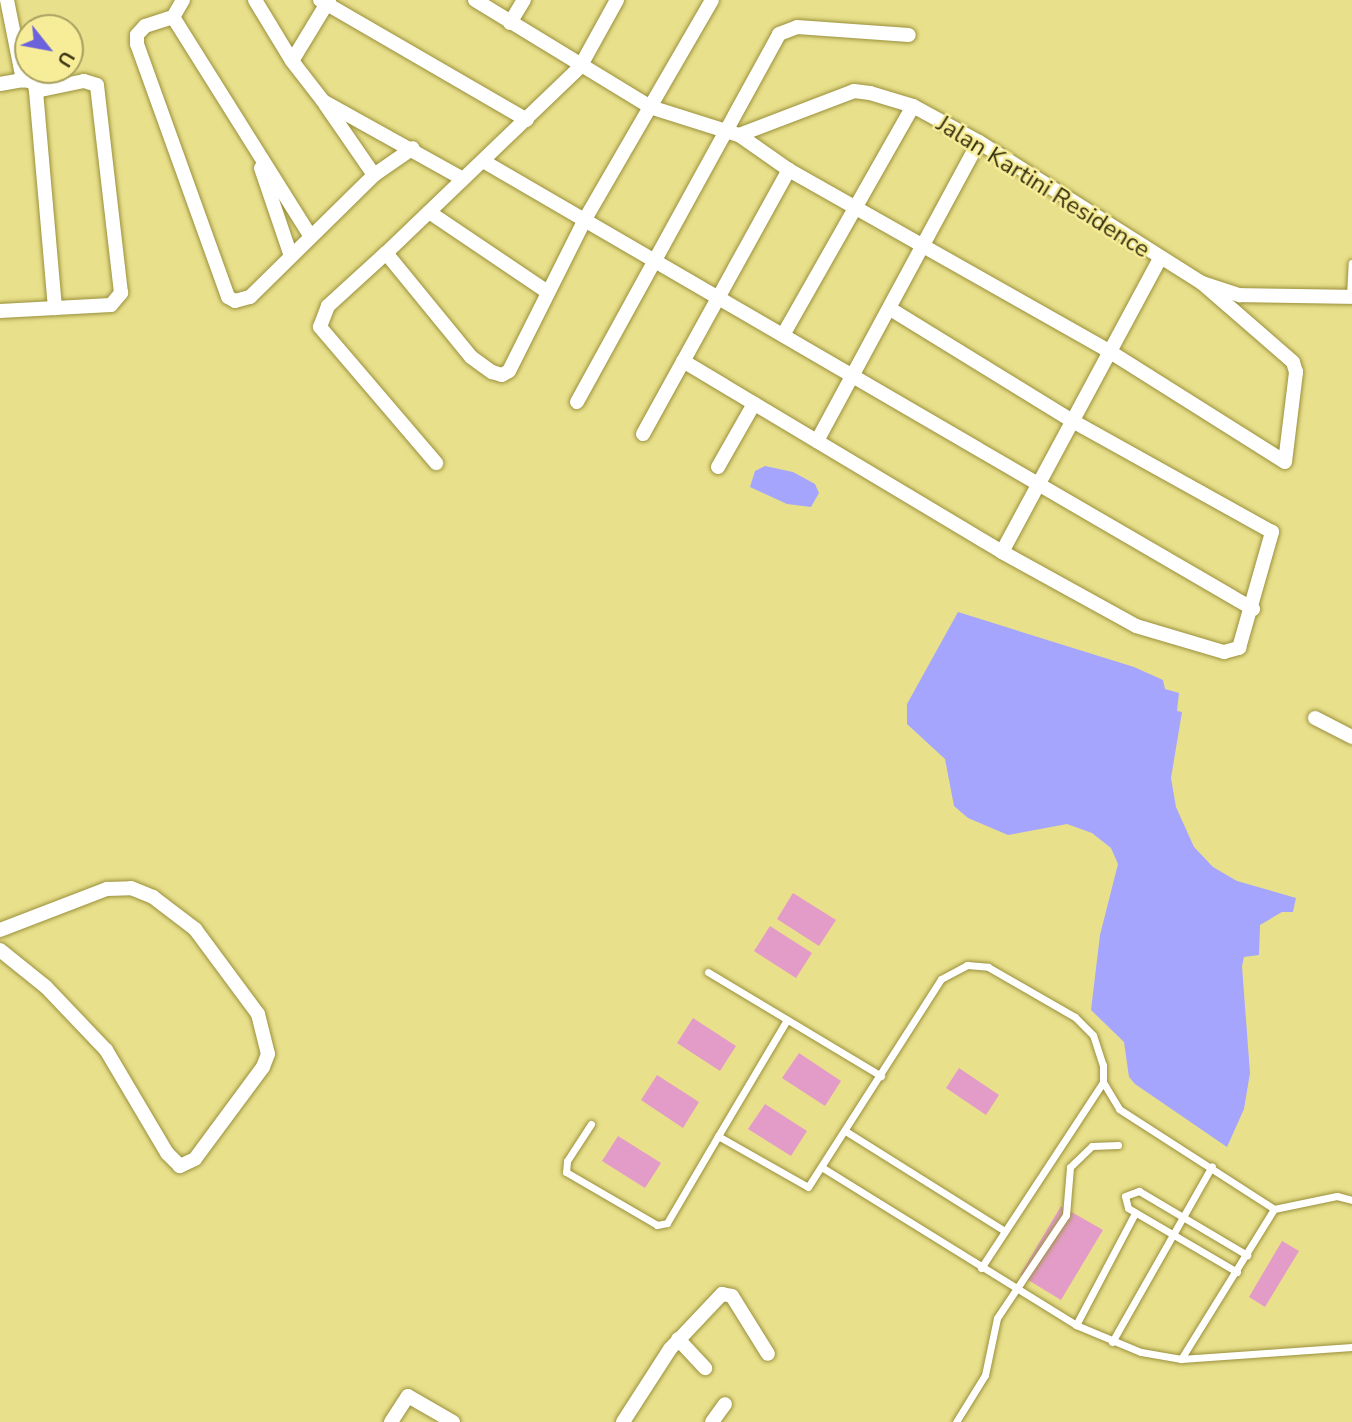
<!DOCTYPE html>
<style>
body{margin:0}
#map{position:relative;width:1352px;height:1422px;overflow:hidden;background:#e9e08c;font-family:"Nunito Sans",sans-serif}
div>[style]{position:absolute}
.green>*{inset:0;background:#e39cc7}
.water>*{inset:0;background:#a5a5fe}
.roads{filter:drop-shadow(0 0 2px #9a903c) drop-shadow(0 0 2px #9a903c)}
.service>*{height:7px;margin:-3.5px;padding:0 3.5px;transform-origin:3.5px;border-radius:3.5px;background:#fff}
.minor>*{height:14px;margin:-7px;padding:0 7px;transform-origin:7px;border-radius:7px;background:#fff}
span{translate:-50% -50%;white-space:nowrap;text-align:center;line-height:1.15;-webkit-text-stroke:5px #f7ed99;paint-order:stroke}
.street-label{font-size:24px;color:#342f0c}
.north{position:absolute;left:14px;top:14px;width:70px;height:70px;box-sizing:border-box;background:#f7ed99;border:2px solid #a9a161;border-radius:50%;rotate:121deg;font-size:19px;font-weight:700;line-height:28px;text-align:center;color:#342f0c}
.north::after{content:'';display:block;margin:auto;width:24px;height:32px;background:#6c62dc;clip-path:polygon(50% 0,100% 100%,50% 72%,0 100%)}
</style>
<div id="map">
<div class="green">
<div style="clip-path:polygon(793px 893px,836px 920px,819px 946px,777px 919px)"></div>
<div style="clip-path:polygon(770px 926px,812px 953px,796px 978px,754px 951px)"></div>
<div style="clip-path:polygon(693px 1018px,736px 1046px,720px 1071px,677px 1043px)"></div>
<div style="clip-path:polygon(799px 1053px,841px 1081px,825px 1106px,782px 1078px)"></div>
<div style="clip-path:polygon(959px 1068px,999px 1095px,986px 1115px,946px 1088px)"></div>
<div style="clip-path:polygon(657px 1075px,699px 1102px,683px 1128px,641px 1100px)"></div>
<div style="clip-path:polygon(765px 1104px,807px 1131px,791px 1156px,748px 1129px)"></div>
<div style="clip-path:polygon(618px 1136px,661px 1163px,645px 1188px,602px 1161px)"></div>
<div style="clip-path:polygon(1061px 1206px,1103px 1230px,1061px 1300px,1020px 1275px)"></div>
<div style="clip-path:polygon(1282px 1241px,1299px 1251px,1265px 1307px,1249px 1297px)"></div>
</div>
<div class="water">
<div style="clip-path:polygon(765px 466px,793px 472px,815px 484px,819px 493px,811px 507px,787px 504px,750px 487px,755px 471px)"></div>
<div style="clip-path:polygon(958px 612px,1134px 667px,1163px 680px,1165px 689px,1179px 693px,1177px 711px,1182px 712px,1171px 778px,1176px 807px,1194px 847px,1213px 867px,1237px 881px,1296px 898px,1293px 912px,1282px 912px,1260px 925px,1259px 955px,1244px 957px,1242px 966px,1250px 1073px,1244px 1109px,1227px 1147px,1135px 1084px,1129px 1077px,1124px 1042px,1091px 1010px,1100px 935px,1118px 864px,1111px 848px,1092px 833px,1067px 824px,1008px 835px,968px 818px,954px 806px,945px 759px,907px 724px,907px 704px)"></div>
</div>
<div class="roads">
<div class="service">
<div style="left:1350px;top:296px;width:33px;rotate:-87deg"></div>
<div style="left:708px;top:972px;width:202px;rotate:31deg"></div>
<div style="left:591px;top:1124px;width:44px;rotate:123deg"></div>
<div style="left:567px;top:1161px;width:11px;rotate:95deg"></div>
<div style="left:566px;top:1172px;width:105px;rotate:30.2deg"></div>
<div style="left:657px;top:1225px;width:10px;rotate:-11deg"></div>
<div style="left:667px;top:1223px;width:101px;rotate:-59.6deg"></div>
<div style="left:718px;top:1136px;width:103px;rotate:29.5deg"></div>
<div style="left:808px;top:1187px;width:247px;rotate:-57.4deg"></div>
<div style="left:941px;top:979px;width:30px;rotate:-28deg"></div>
<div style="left:967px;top:965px;width:21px;rotate:5deg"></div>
<div style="left:988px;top:967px;width:100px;rotate:29.9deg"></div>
<div style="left:1075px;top:1017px;width:25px;rotate:45deg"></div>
<div style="left:1093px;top:1035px;width:32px;rotate:72deg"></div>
<div style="left:1103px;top:1065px;width:17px;rotate:90deg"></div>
<div style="left:1103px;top:1082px;width:31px;rotate:59deg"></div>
<div style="left:1119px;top:1109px;width:184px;rotate:32.8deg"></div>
<div style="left:847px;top:1132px;width:186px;rotate:32.1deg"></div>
<div style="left:718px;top:1136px;width:135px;rotate:-59.3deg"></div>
<div style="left:823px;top:1168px;width:298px;rotate:31.8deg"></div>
<div style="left:1076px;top:1325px;width:70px;rotate:22.6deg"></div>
<div style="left:1141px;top:1352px;width:41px;rotate:9.9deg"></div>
<div style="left:1181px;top:1359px;width:171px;rotate:-4deg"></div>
<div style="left:981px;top:1268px;width:222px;rotate:-56.7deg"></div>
<div style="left:1237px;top:1272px;width:126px;rotate:-149.6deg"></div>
<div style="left:1128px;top:1208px;width:12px;rotate:-104deg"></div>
<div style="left:1125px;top:1196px;width:15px;rotate:-20deg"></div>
<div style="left:1139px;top:1191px;width:126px;rotate:30.7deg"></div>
<div style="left:1076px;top:1325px;width:127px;rotate:-62.2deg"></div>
<div style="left:1112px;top:1342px;width:202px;rotate:-60.4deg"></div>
<div style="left:1181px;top:1359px;width:176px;rotate:-58.2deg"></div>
<div style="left:1274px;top:1209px;width:64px;rotate:-11.7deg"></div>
<div style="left:1337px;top:1196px;width:16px;rotate:15deg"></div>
<div style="left:956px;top:1422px;width:55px;rotate:-58.3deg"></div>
<div style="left:985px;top:1375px;width:58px;rotate:-78.1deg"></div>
<div style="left:997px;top:1318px;width:124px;rotate:-56.2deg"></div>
<div style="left:1066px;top:1215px;width:48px;rotate:-85.2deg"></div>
<div style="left:1070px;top:1167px;width:30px;rotate:-44deg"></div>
<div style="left:1092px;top:1146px;width:26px;rotate:-2deg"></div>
</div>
<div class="minor">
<div style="left:7px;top:0;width:82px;rotate:78.7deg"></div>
<div style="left:23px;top:80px;width:11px;rotate:10deg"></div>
<div style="left:34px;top:82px;width:9px;rotate:77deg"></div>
<div style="left:36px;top:91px;width:218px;rotate:85deg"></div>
<div style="left:183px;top:0;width:20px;rotate:120deg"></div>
<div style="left:173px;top:17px;width:29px;rotate:162deg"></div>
<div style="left:145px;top:26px;width:12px;rotate:132deg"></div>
<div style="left:137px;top:35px;width:9px;rotate:90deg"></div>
<div style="left:137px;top:44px;width:269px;rotate:70.2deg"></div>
<div style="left:228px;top:297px;width:8px;rotate:30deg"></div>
<div style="left:235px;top:301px;width:16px;rotate:-15deg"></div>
<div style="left:250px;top:297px;width:174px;rotate:-44.5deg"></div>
<div style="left:374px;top:175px;width:47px;rotate:-34.7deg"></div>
<div style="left:255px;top:0;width:71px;rotate:58.8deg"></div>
<div style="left:320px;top:0;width:239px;rotate:30.1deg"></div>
<div style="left:329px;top:0;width:71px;rotate:121.2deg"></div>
<div style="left:292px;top:61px;width:51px;rotate:52.2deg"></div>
<div style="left:323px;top:101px;width:160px;rotate:29.1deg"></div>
<div style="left:475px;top:0;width:205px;rotate:31.4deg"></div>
<div style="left:650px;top:107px;width:93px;rotate:17.5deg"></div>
<div style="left:739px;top:135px;width:61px;rotate:35deg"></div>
<div style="left:789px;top:170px;width:371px;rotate:29.5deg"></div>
<div style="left:1112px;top:353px;width:204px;rotate:32.2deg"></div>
<div style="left:1285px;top:462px;width:91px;rotate:-83deg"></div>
<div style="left:1296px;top:372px;width:10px;rotate:-107deg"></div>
<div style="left:1293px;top:362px;width:121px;rotate:-139deg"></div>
<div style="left:617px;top:0;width:77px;rotate:118.9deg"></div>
<div style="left:580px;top:67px;width:269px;rotate:136.2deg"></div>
<div style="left:386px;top:253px;width:134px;rotate:50.7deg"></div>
<div style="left:471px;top:357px;width:26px;rotate:36deg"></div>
<div style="left:492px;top:372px;width:10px;rotate:17deg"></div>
<div style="left:502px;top:375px;width:8px;rotate:-30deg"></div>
<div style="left:509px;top:371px;width:168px;rotate:-63.4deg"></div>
<div style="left:584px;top:221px;width:255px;rotate:-59.9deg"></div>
<div style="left:173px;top:17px;width:256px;rotate:57.9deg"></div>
<div style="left:510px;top:23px;width:27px;rotate:-59deg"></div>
<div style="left:0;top:84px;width:23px;rotate:-10deg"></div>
<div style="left:325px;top:104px;width:86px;rotate:55.4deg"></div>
<div style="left:739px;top:135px;width:123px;rotate:-20.9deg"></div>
<div style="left:854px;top:91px;width:16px;rotate:7deg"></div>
<div style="left:870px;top:93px;width:45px;rotate:16.8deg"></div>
<div style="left:913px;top:106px;width:75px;rotate:28.6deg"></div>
<div style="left:979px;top:142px;width:264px;rotate:32.3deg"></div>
<div style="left:1202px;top:283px;width:40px;rotate:18deg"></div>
<div style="left:1240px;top:295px;width:112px;rotate:1deg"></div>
<div style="left:483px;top:161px;width:891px;rotate:30.19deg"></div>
<div style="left:261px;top:168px;width:90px;rotate:71.2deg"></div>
<div style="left:429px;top:212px;width:141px;rotate:34deg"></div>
<div style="left:386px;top:253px;width:79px;rotate:137.6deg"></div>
<div style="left:328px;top:306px;width:22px;rotate:111deg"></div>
<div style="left:320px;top:327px;width:179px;rotate:49.5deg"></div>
<div style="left:0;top:311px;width:111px;rotate:-3.1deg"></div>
<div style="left:111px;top:305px;width:16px;rotate:-50deg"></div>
<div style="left:121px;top:293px;width:209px;rotate:-96.6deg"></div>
<div style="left:97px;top:85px;width:14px;rotate:-163deg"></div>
<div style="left:84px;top:81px;width:49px;rotate:168.2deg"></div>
<div style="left:783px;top:335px;width:263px;rotate:-60.4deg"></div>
<div style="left:683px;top:361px;width:372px;rotate:30.9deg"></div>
<div style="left:1002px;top:552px;width:153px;rotate:28.9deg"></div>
<div style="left:1136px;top:626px;width:92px;rotate:16.5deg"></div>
<div style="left:1224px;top:652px;width:16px;rotate:-15deg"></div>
<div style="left:1239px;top:648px;width:121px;rotate:-74.1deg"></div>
<div style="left:1272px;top:532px;width:227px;rotate:-150.9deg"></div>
<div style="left:1074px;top:422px;width:217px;rotate:-148.4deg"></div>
<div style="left:577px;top:402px;width:420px;rotate:-61.2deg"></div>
<div style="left:779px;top:34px;width:19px;rotate:-21deg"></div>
<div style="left:797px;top:27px;width:112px;rotate:4.1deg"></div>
<div style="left:643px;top:434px;width:302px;rotate:-61.1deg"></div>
<div style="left:817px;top:441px;width:340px;rotate:-61.6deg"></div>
<div style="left:718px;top:467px;width:73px;rotate:-60.3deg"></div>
<div style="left:1002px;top:552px;width:333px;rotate:-61.7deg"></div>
<div style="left:1315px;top:718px;width:42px;rotate:27.2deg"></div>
<div style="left:0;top:930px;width:115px;rotate:-21deg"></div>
<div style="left:107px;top:889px;width:24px;rotate:-2deg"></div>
<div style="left:131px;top:888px;width:24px;rotate:22deg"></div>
<div style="left:153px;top:897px;width:53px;rotate:37.3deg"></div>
<div style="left:195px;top:929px;width:106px;rotate:53.5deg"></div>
<div style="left:258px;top:1014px;width:41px;rotate:76deg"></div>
<div style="left:268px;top:1054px;width:14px;rotate:111deg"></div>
<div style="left:263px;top:1067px;width:114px;rotate:126.5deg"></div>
<div style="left:195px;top:1159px;width:17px;rotate:155deg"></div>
<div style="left:180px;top:1166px;width:18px;rotate:-135deg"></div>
<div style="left:167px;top:1153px;width:120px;rotate:-120.6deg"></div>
<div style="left:106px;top:1050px;width:87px;rotate:-133.6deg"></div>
<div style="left:46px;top:987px;width:59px;rotate:-141.2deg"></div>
<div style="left:678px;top:1339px;width:40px;rotate:47deg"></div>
<div style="left:391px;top:1422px;width:31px;rotate:-57deg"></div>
<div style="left:408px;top:1396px;width:52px;rotate:30deg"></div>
<div style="left:623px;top:1422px;width:87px;rotate:-57.2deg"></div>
<div style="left:670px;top:1349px;width:76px;rotate:-46.6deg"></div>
<div style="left:722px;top:1294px;width:10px;rotate:11deg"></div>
<div style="left:732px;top:1296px;width:68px;rotate:58.2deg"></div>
<div style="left:712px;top:1422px;width:22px;rotate:-54deg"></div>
</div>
</div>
<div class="street-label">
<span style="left:1043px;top:187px;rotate:32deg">Jalan Kartini Residence</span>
</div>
<div class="north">U</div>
</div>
